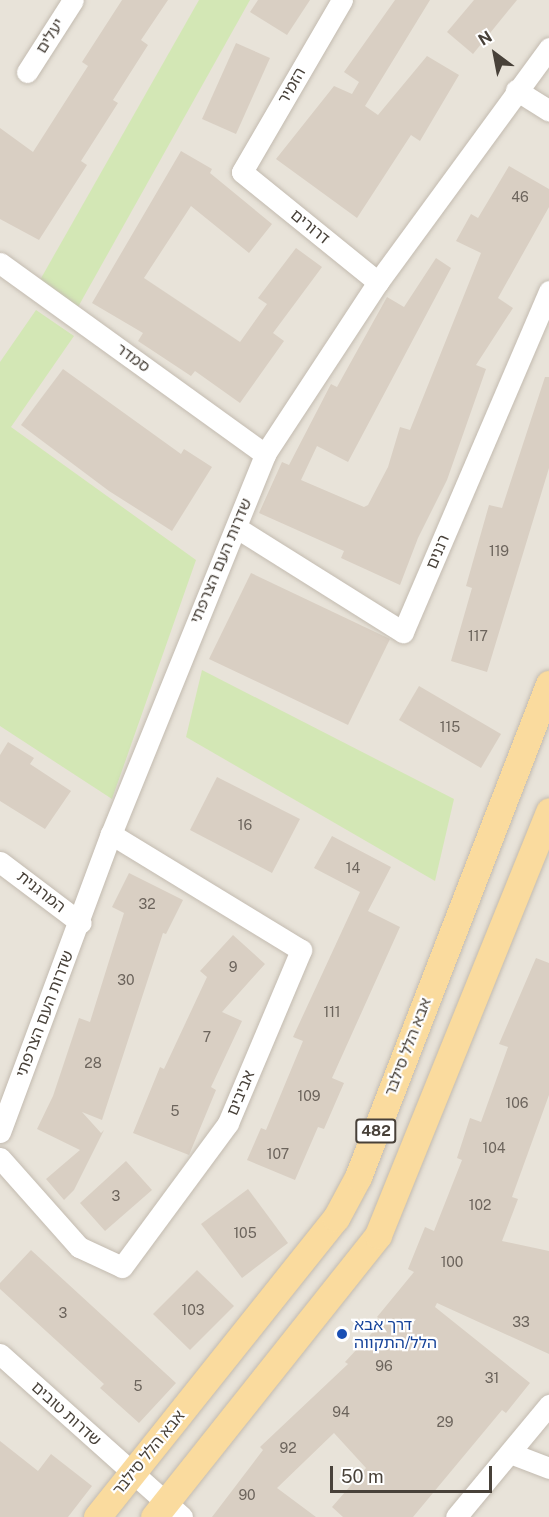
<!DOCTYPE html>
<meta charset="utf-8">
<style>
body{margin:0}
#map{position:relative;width:549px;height:1517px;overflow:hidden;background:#f5f1ea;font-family:"Public Sans","Noto Sans Hebrew",sans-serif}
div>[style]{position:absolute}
.residential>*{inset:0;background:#e8e3d9}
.green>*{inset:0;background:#d3e7b5}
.building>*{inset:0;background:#d9cfc3}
.roads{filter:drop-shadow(0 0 2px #c3bbb0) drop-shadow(0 0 2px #c3bbb0)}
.minor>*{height:21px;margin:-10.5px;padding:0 10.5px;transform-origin:10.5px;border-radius:10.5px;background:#fff}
.major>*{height:27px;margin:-13.5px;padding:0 13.5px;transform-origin:13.5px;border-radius:13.5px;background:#fadb9e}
.dots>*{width:16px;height:16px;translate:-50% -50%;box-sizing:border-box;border:3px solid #fff;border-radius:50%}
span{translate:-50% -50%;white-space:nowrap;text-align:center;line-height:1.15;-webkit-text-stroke:4.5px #fff;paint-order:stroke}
.number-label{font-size:14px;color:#6c645c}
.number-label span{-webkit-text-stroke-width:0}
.shield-label span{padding:2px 4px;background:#fff;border:2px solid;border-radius:4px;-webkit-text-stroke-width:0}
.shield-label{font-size:15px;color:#484139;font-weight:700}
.street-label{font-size:16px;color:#484139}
.transit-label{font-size:16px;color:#164399}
.left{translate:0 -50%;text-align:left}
.north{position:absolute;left:465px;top:24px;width:60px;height:60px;-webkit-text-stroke:4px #fff;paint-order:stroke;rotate:328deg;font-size:16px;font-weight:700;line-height:24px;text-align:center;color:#484139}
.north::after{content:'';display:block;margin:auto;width:21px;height:27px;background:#484139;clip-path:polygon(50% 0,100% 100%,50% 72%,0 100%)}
.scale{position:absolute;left:330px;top:1466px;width:162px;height:27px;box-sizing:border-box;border:3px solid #484139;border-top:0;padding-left:8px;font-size:18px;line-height:21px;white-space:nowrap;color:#484139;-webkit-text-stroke:4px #fff;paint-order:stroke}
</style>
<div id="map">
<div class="residential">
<div style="clip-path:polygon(0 0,549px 0,549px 1517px,0 1517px)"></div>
</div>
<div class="green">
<div style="clip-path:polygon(199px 0,250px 0,78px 307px,40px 280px)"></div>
<div style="clip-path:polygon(36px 310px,74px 336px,11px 427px,196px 560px,112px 799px,0 726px,0 362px)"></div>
<div style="clip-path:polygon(202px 670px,454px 799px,435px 881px,186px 737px)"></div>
</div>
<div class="building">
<div style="clip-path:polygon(122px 0,168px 0,141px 40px,148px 45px,113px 100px,118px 103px,81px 161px,87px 165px,39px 240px,0 219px,0 128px,33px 152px,88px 66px,82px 62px)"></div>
<div style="clip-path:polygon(258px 0,310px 0,287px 35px,250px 12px)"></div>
<div style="clip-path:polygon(395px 0,430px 0,365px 106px,378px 115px,427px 56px,459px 75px,420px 141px,411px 135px,357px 218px,276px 159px,334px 86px,352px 94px,359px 82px,344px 72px)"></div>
<div style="clip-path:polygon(474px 0,517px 0,473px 54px,447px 32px)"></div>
<div style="clip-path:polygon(236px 43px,270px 58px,236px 134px,202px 119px)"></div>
<div style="clip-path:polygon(181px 151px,212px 169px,210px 173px,272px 224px,249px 253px,191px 206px,144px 278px,240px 342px,267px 304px,258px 298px,296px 248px,322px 267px,273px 333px,284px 341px,240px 403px,195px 371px,191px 376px,138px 341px,143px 333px,92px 303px)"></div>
<div style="clip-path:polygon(509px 166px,549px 189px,549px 207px,498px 298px,513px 308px,476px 365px,486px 369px,447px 480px,418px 538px,400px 585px,341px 558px,344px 551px,259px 513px,282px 462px,289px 465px,331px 384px,337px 387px,387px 297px,404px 307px,436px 258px,451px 268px,348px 462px,317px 446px,301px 480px,364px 507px,368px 505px,388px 467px,400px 427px,410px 430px,481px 253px,456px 241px,471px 214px,478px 218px)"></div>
<div style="clip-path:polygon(63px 369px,181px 454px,184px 449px,212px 467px,172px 531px,109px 491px,21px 425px)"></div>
<div style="clip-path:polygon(545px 377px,549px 377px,549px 468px,487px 672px,451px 661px,472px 588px,466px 586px,489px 505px,502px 508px)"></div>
<div style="clip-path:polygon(251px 573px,390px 639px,348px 725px,209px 659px)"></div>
<div style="clip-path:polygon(419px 686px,501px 734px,481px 768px,399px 720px)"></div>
<div style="clip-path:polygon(8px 742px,34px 758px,30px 764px,71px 791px,45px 829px,0 801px,0 755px)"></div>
<div style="clip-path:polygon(217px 777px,300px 819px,272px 873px,190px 830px)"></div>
<div style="clip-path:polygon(332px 836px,391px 867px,368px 911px,400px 927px,332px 1078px,344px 1083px,324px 1129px,318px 1127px,295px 1180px,247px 1160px,261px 1128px,266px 1130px,303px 1041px,293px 1037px,360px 892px,314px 868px)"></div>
<div style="clip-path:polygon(129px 873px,183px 900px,166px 934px,163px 933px,102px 1120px,82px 1112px,101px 1133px,104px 1130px,74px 1190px,64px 1200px,46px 1179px,80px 1150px,37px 1129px,53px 1096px,79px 1018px,90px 1022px,124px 913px,112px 907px)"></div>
<div style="clip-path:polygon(233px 935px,265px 964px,222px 1012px,242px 1021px,211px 1087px,216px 1090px,189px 1155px,133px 1133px,160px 1067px,164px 1069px,207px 977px,200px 971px)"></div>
<div style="clip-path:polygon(536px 958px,549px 963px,549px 1095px,512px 1197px,518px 1199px,502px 1241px,549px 1251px,549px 1354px,437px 1303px,435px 1307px,530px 1383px,506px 1413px,502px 1410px,413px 1517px,343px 1517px,332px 1507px,366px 1468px,334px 1433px,277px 1488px,316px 1517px,212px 1517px,263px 1450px,260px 1447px,348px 1364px,345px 1362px,383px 1321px,377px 1317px,414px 1272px,408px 1269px,425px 1227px,434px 1231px,462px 1160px,457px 1158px,470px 1118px,481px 1122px,508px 1047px,499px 1044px)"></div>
<div style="clip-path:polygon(126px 1161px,152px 1190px,105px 1231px,80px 1203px)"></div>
<div style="clip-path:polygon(248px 1189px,288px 1243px,242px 1278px,201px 1224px)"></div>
<div style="clip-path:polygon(31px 1250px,176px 1383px,139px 1423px,100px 1388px,104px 1384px,0 1289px,0 1283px)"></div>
<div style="clip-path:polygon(197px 1270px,234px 1306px,190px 1350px,153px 1314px)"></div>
<div style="clip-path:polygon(0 1441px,38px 1471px,51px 1454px,92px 1486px,68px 1517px,0 1517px)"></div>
</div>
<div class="roads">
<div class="minor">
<div style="left:342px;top:0;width:199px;rotate:120.2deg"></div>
<div style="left:242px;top:172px;width:175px;rotate:39deg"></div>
<div style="left:27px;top:72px;width:85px;rotate:-57.4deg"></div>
<div style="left:516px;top:90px;width:39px;rotate:32deg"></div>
<div style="left:0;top:263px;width:327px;rotate:35.8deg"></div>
<div style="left:237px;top:528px;width:196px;rotate:32.1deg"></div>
<div style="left:403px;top:632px;width:371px;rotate:-66.8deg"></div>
<div style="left:0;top:862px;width:101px;rotate:37deg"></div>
<div style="left:0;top:1132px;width:318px;rotate:-69.6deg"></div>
<div style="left:111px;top:834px;width:410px;rotate:-67.9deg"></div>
<div style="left:265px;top:454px;width:206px;rotate:-56.7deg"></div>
<div style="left:378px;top:282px;width:290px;rotate:-53.8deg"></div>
<div style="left:0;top:1158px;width:119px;rotate:48.4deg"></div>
<div style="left:79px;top:1247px;width:47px;rotate:24.9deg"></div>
<div style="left:122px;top:1267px;width:179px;rotate:-53.6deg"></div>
<div style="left:228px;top:1123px;width:188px;rotate:-67.1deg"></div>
<div style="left:301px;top:950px;width:223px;rotate:-148.6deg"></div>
<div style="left:0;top:1354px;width:244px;rotate:41.8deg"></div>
<div style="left:510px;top:1453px;width:42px;rotate:21deg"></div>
<div style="left:456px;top:1517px;width:146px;rotate:-50.3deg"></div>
</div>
<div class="major">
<div style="left:97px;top:1517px;width:383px;rotate:-51.4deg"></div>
<div style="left:336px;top:1218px;width:47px;rotate:-61.8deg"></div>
<div style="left:358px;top:1177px;width:529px;rotate:-68.82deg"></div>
<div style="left:154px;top:1517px;width:360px;rotate:-51.5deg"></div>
<div style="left:378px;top:1235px;width:457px;rotate:-68deg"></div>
</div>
</div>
<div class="dots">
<div style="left:342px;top:1334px;background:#1a4fb4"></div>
</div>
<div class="number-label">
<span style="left:520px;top:197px">46</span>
<span style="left:499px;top:551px">119</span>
<span style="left:478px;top:636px">117</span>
<span style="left:450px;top:727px">115</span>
<span style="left:245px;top:825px">16</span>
<span style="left:353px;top:868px">14</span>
<span style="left:147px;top:904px">32</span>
<span style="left:233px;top:967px">9</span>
<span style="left:126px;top:980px">30</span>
<span style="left:332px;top:1012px">111</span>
<span style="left:207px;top:1037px">7</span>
<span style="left:93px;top:1063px">28</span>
<span style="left:309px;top:1096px">109</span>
<span style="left:517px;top:1103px">106</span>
<span style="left:175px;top:1111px">5</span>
<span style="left:494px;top:1148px">104</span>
<span style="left:278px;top:1154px">107</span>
<span style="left:116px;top:1196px">3</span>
<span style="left:480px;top:1205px">102</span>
<span style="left:245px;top:1233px">105</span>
<span style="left:452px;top:1262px">100</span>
<span style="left:193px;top:1310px">103</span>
<span style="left:63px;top:1313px">3</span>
<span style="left:521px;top:1322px">33</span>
<span style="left:384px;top:1366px">96</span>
<span style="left:492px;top:1378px">31</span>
<span style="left:138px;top:1386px">5</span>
<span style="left:341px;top:1412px">94</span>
<span style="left:445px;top:1422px">29</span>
<span style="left:288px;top:1448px">92</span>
<span style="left:247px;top:1495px">90</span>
</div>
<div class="shield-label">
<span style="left:376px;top:1131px">482</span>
</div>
<div class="street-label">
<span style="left:50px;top:36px;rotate:-58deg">יעלים</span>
<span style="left:292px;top:86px;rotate:-60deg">הזמיר</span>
<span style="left:310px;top:227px;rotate:39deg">דרורים</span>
<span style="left:133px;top:358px;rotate:36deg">סמדר</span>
<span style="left:438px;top:552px;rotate:-67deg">רננים</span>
<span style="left:221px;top:561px;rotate:-67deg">שדרות העם הצרפתי</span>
<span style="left:41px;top:892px;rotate:38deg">המרגנית</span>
<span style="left:45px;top:1014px;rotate:-69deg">שדרות העם הצרפתי</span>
<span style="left:408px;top:1047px;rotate:-69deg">אבא הלל סילבר</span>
<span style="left:241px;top:1093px;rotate:-67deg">אביבים</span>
<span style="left:66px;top:1414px;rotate:42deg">שדרות טובים</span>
<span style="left:149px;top:1453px;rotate:-51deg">אבא הלל סילבר</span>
</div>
<div class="transit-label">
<span class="left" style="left:354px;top:1334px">דרך אבא<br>הלל/התקווה</span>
</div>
<div class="north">N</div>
<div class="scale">50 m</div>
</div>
